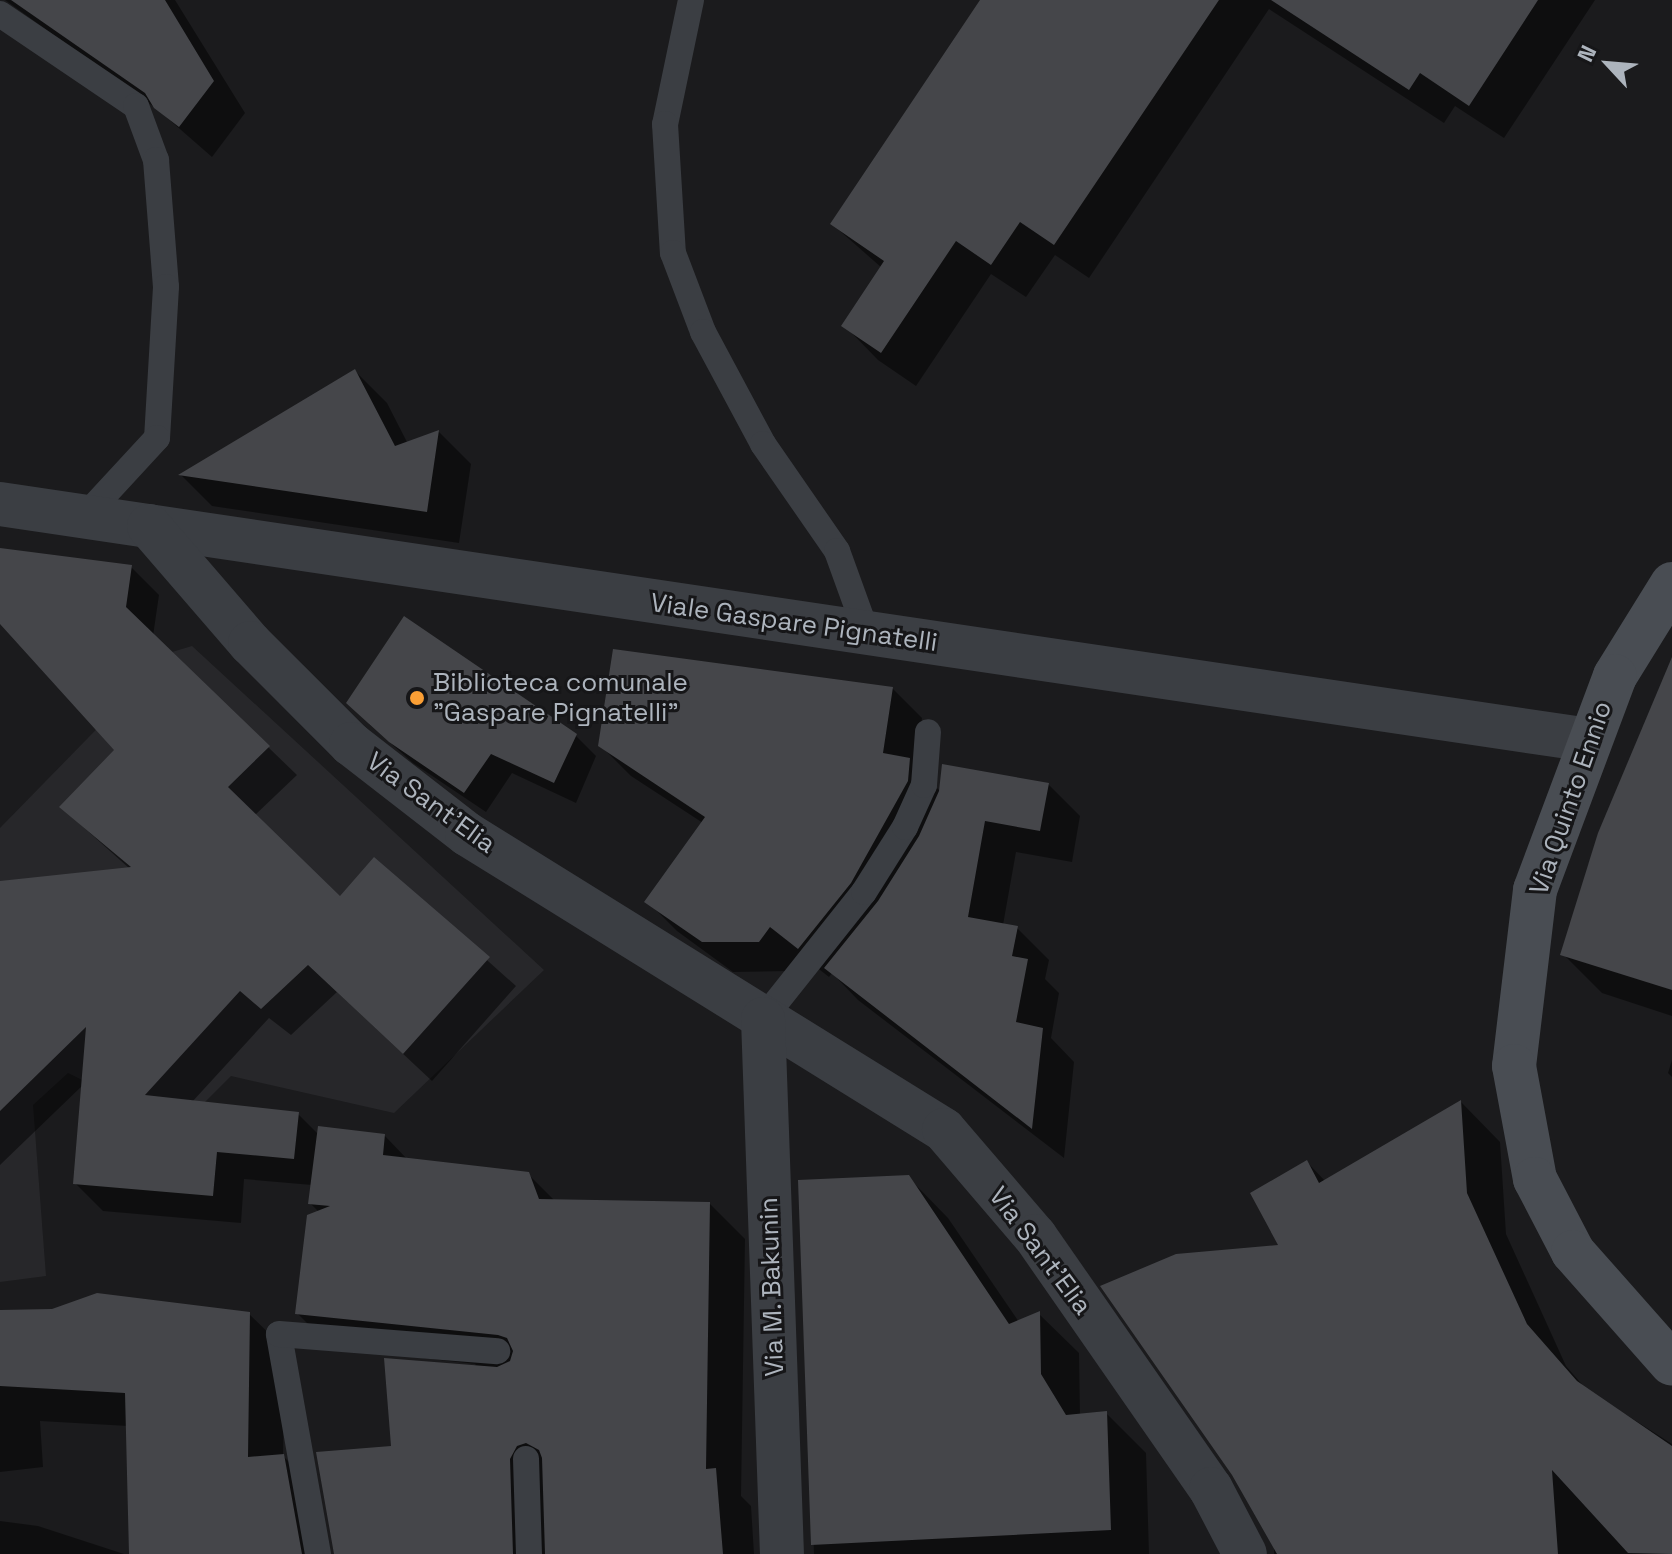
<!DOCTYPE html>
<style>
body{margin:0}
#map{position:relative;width:1672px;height:1554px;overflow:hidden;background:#1b1b1d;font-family:"Space Grotesk",sans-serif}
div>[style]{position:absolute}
.built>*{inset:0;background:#27272a}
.shadow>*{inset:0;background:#0007}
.building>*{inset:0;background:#45464a}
.lane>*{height:26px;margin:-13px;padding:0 13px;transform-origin:13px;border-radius:13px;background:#3b3e43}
.street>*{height:44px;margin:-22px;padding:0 22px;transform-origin:22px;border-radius:22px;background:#3b3e43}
.secondary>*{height:44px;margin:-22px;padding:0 22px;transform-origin:22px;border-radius:22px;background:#494d53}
.dots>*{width:22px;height:22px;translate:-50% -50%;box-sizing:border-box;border:4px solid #161618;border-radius:50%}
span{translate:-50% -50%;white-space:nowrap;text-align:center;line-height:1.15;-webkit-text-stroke:6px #161618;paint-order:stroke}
.street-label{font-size:26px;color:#adb4bd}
.poi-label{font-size:26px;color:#adb4bd}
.left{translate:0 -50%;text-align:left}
.north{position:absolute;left:1568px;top:24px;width:80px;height:80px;-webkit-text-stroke:6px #161618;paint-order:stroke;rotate:296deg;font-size:22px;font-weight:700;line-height:32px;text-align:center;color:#adb4bd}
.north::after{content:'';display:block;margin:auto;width:28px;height:36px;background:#adb4bd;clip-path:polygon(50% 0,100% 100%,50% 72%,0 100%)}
</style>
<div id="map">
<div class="built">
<div style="clip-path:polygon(192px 646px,544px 970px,394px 1113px,231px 1076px,196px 1111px,115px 1096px,68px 1073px,33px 1105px,46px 1276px,0 1282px,0 828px,172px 652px)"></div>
</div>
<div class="shadow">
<div style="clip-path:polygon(5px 0,175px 0,245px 113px,212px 157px,157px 109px)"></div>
<div style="clip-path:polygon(982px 0,1595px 0,1504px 138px,1455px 106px,1444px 123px,1269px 9px,1089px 278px,1055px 255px,1026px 297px,991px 274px,916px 386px,878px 360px,844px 325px,882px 268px,832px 224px)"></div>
<div style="clip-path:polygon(355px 371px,387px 403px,408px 444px,439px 432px,471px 464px,459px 543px,212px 506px,181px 475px)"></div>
<div style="clip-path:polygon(0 550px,131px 567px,159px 595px,153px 636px,297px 775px,254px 816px,340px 899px,374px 859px,516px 986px,432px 1081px,337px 992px,291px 1035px,269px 1018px,192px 1102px,298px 1114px,319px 1135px,385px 1136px,408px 1160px,528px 1174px,555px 1201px,710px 1204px,745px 1239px,741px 1496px,751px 1506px,754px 1554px,335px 1554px,394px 1448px,476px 1364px,332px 1348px,297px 1313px,319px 1212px,310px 1203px,312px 1185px,244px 1179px,241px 1223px,103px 1211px,75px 1183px,83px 1085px,0 1165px,0 883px,130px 869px,61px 807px,117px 750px,0 621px)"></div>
<div style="clip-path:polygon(893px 689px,922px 718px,915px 766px,941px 792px,1048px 784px,1080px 816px,1072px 862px,1016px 852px,1003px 925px,1017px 928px,1049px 960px,1045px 979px,1059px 993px,1051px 1038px,1074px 1062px,1064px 1158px,858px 1000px,832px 973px,829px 977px,801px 955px,789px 971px,733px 972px,677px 931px,647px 901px,703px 823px,631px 776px,600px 745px)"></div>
<div style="clip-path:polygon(1672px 689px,1672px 1016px,1602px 993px,1563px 954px)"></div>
<div style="clip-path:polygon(369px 724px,575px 735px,596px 756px,576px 803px,512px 773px,486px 812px,413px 763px)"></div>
<div style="clip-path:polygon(1672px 1060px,1672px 1077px,1668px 1073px)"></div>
<div style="clip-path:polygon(1461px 1102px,1500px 1142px,1506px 1234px,1566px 1366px,1586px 1389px,1672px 1444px,1672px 1554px,1274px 1554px,1281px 1247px,1307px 1162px,1326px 1182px)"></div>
<div style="clip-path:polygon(908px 1177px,948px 1218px,1019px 1322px,1039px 1314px,1079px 1353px,1080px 1416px,1106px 1413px,1146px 1453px,1149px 1554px,814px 1554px,801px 1182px)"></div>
<div style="clip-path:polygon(0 1312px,249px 1314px,285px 1349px,283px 1456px,319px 1492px,330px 1554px,131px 1554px,128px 1426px,40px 1421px,43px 1467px,0 1472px)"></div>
<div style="clip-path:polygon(0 1521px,38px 1526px,124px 1554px,0 1554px)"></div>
</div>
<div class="building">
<div style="clip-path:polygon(11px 0,165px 0,214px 81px,179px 127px,154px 108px,145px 93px)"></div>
<div style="clip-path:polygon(980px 0,1219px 0,1054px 245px,1020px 222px,991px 265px,956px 241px,881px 353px,841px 326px,884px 261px,830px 224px)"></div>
<div style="clip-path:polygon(1271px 0,1538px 0,1469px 106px,1420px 73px,1409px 90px)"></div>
<div style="clip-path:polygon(355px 369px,395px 446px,439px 430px,427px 512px,178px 475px)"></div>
<div style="clip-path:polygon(0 548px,132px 565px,126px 607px,270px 746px,228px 787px,340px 896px,374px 857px,490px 957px,403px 1054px,308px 965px,261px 1009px,240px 991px,145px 1095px,299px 1112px,294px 1159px,217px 1152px,213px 1196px,73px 1184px,86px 1027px,0 1111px,0 881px,131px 867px,59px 807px,114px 750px,0 624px)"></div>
<div style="clip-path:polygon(404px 616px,577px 734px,554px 783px,491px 754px,464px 793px,389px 742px,346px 703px)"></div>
<div style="clip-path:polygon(613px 649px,893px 687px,883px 753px,910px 758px,908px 781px,851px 883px,798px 949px,770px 927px,759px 942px,702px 942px,644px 902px,705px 817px,598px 746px)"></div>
<div style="clip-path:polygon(1672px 657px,1672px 990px,1560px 955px,1598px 833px)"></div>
<div style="clip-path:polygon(942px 764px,1049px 783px,1040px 831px,985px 821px,968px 917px,1018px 926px,1012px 956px,1028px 959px,1016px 1022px,1043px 1028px,1032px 1129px,824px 968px,878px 901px,919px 836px,939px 791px)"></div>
<div style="clip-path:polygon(1461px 1100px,1467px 1193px,1527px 1324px,1577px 1381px,1672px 1446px,1672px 1554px,1628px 1553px,1552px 1470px,1558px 1554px,1277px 1554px,1232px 1475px,1100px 1286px,1176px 1254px,1278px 1245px,1250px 1193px,1307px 1160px,1319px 1183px)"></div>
<div style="clip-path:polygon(318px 1126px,385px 1134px,383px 1155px,529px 1172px,539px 1199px,710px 1202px,706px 1469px,716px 1468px,723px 1554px,545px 1554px,542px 1458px,539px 1450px,526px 1443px,517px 1446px,510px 1459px,513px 1554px,334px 1554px,316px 1452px,391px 1446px,384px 1358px,497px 1367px,510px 1361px,513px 1351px,507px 1338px,498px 1335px,295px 1314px,307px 1215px,330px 1206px,308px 1204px)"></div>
<div style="clip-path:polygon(909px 1175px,1009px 1324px,1040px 1311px,1041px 1374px,1066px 1415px,1107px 1411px,1111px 1530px,811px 1545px,798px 1180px)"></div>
<div style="clip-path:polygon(97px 1293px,250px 1312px,248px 1457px,284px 1454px,302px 1554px,129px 1554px,125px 1393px,0 1386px,0 1310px,52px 1309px)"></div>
</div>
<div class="lane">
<div style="left:691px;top:0;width:127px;rotate:101.8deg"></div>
<div style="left:665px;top:124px;width:129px;rotate:86.5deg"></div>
<div style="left:673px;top:253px;width:85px;rotate:69.2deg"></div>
<div style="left:703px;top:332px;width:127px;rotate:61.8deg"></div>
<div style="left:763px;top:444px;width:130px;rotate:55.3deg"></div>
<div style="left:837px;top:551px;width:88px;rotate:70.1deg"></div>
<div style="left:0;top:14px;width:164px;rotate:34.1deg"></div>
<div style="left:136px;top:106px;width:58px;rotate:69.7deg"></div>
<div style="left:156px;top:160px;width:127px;rotate:85.5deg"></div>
<div style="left:166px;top:287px;width:151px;rotate:93.4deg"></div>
<div style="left:157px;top:438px;width:108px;rotate:132.7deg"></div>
<div style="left:763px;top:1019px;width:162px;rotate:-51.5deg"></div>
<div style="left:864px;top:892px;width:77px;rotate:-57.8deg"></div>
<div style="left:905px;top:827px;width:46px;rotate:-65.7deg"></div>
<div style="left:924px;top:785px;width:53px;rotate:-85.7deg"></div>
<div style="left:526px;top:1459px;width:95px;rotate:88.2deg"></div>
<div style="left:318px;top:1554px;width:223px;rotate:-100.1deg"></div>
<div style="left:279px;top:1334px;width:219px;rotate:4.5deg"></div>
</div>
<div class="street">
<div style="left:0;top:504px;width:1605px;rotate:8.45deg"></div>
<div style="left:149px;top:526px;width:155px;rotate:49.2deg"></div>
<div style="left:250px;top:643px;width:143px;rotate:45deg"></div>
<div style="left:351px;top:744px;width:147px;rotate:37.8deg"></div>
<div style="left:467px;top:834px;width:561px;rotate:31.82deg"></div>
<div style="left:944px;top:1130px;width:140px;rotate:49.4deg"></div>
<div style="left:1035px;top:1236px;width:308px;rotate:55.2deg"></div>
<div style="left:1211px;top:1489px;width:73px;rotate:62.4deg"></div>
<div style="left:763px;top:1019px;width:535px;rotate:87.97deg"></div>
</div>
<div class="secondary">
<div style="left:1672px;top:584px;width:108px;rotate:121.8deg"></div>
<div style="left:1615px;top:676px;width:228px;rotate:110.5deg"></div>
<div style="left:1535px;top:890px;width:177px;rotate:96.8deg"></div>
<div style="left:1514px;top:1066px;width:115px;rotate:79.5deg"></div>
<div style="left:1535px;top:1179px;width:82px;rotate:62.5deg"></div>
<div style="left:1573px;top:1252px;width:149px;rotate:48.5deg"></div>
</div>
<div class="dots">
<div style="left:417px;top:698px;background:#fb9f35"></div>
</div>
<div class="street-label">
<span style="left:794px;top:623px;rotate:8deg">Viale Gaspare Pignatelli</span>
<span style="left:1571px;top:798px;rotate:-71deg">Via Quinto Ennio</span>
<span style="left:431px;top:803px;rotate:36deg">Via Sant'Elia</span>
<span style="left:1040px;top:1251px;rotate:53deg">Via Sant'Elia</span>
<span style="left:772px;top:1287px;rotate:-92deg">Via M. Bakunin</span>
</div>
<div class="poi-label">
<span class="left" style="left:433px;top:698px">Biblioteca comunale<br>"Gaspare Pignatelli"</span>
</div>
<div class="north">N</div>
</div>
